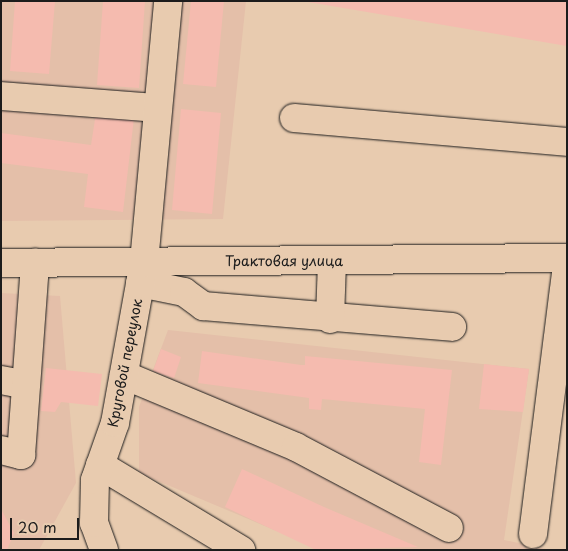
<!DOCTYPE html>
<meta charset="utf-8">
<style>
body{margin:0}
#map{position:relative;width:568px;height:551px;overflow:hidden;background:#e8cbaf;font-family:"Playpen Sans",sans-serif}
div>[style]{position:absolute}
.built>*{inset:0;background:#e4bfa9}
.building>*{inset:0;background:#f5bbaf}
.roads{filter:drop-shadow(0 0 1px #1c1c1c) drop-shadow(0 0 1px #1c1c1c)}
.minor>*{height:28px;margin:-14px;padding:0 14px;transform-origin:14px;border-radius:14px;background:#e8cbaf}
.major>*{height:28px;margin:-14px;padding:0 14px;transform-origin:14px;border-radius:14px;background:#e8cbaf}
span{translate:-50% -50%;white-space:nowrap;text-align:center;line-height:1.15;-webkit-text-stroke:5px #e8cbaf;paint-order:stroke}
.street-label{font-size:14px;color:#1c1c1c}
.frame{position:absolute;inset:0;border:2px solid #1c1c1c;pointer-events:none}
.scale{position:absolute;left:10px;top:518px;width:69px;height:22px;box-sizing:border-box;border:2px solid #1c1c1c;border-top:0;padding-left:6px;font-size:15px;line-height:18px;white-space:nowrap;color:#1c1c1c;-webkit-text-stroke:4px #e8cbaf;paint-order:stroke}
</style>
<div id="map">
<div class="built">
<div style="clip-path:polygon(1px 1px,246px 1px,223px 219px,1px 221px)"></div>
<div style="clip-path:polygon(1px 293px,60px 296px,76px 483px,39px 550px,1px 550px)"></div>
<div style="clip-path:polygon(168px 330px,529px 369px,504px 540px,551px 550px,322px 550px,139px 473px,139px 407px)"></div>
</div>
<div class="building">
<div style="clip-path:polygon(15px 1px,55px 1px,49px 74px,10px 71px)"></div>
<div style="clip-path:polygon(103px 1px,145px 1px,139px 88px,97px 85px)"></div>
<div style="clip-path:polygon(191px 1px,224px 1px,216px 87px,183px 84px)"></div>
<div style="clip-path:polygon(308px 1px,567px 1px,567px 46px,308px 2px)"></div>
<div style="clip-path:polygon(181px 109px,221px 113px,212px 214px,172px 210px)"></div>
<div style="clip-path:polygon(96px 113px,134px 118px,123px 212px,84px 207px,88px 174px,1px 163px,1px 133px,91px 145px)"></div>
<div style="clip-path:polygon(161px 349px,181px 357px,174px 378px,153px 371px)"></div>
<div style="clip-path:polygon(202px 351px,301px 365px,305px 365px,305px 356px,452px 370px,441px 465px,419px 462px,425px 409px,322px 399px,321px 410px,309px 409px,309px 398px,198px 383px)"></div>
<div style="clip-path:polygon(484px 364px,529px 369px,523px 412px,479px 409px)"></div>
<div style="clip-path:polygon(46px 368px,102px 374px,98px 406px,61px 402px,55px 412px,41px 411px)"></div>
<div style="clip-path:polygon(242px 469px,324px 507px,418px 547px,316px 550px,225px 507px)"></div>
<div style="clip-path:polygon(1px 509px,14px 533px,7px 550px,1px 550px)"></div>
</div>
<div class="roads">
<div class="minor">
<div style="left:1px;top:96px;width:157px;rotate:4.4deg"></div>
<div style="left:294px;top:118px;width:274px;rotate:5deg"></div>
<div style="left:140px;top:283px;width:45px;rotate:11.6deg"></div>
<div style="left:184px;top:292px;width:24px;rotate:36deg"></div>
<div style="left:203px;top:306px;width:250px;rotate:4.8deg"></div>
<div style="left:330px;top:319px;width:58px;rotate:-88deg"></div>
<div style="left:124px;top:375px;width:186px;rotate:22.7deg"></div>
<div style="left:296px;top:447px;width:173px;rotate:27.9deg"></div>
<div style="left:1px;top:380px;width:25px;rotate:11deg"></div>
<div style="left:1px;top:450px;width:21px;rotate:14deg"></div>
<div style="left:21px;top:455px;width:193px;rotate:-85.8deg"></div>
<div style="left:100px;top:465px;width:165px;rotate:31.1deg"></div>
<div style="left:533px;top:534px;width:270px;rotate:-82.8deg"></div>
<div style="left:104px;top:550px;width:29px;rotate:-110deg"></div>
<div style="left:94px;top:523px;width:43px;rotate:-88.7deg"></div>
<div style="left:95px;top:480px;width:60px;rotate:-70.7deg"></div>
<div style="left:115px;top:423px;width:164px;rotate:-79.8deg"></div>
<div style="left:144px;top:262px;width:262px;rotate:-84.7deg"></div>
</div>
<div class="major">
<div style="left:1px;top:263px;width:566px;rotate:-0.51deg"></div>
</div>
</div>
<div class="street-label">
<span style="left:284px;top:261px">Трактовая улица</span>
<span style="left:125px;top:363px;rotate:-79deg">Круговой переулок</span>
</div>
<div class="frame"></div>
<div class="scale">20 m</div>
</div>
